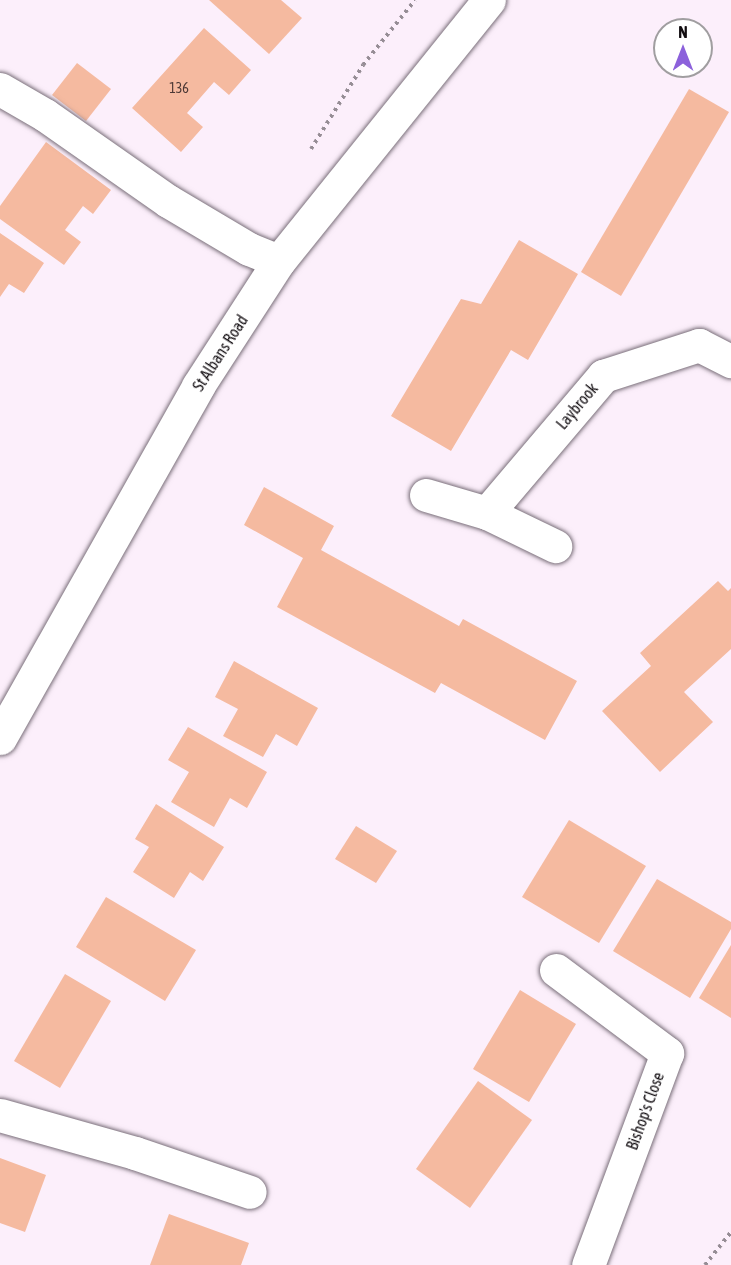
<!DOCTYPE html>
<style>
body{margin:0}
#map{position:relative;width:731px;height:1265px;overflow:hidden;background:#fceffb;font-family:"Asap Condensed",sans-serif}
div>[style]{position:absolute}
.building>*{inset:0;background:#f5baa0}
.path>*{height:4px;margin-top:-2px;transform-origin:0;background:repeating-linear-gradient(90deg,#968d95 0 3px,transparent 0 7.5px)}
.roads{filter:drop-shadow(0 0 2px #7a6f7a) drop-shadow(0 0 2px #7a6f7a)}
.minor>*{height:33px;margin:-16.5px;padding:0 16.5px;transform-origin:16.5px;border-radius:16.5px;background:#fff}
.major>*{height:33px;margin:-16.5px;padding:0 16.5px;transform-origin:16.5px;border-radius:16.5px;background:#fff}
span{translate:-50% -50%;white-space:nowrap;text-align:center;line-height:1.15;-webkit-text-stroke:4.5px #fff;paint-order:stroke}
.number-label{font-size:14px;color:#4b3835}
.number-label span{-webkit-text-stroke-width:0}
.street-label{font-size:16px;color:#120d11}
.north{position:absolute;left:653px;top:18px;width:60px;height:60px;box-sizing:border-box;background:#fff;border:2px solid #a09ea0;border-radius:50%;rotate:0deg;font-size:16px;font-weight:700;line-height:24px;text-align:center;color:#120d11}
.north::after{content:'';display:block;margin:auto;width:21px;height:27px;background:#8c61db;clip-path:polygon(50% 0,100% 100%,50% 72%,0 100%)}
</style>
<div id="map">
<div class="building">
<div style="clip-path:polygon(209px 0,281px 0,302px 18px,269px 54px)"></div>
<div style="clip-path:polygon(204px 28px,251px 70px,229px 95px,214px 82px,187px 113px,203px 127px,181px 152px,132px 108px)"></div>
<div style="clip-path:polygon(77px 63px,111px 89px,86px 121px,52px 95px)"></div>
<div style="clip-path:polygon(689px 89px,729px 112px,621px 296px,581px 272px)"></div>
<div style="clip-path:polygon(46px 142px,111px 190px,93px 214px,83px 206px,65px 230px,81px 242px,64px 265px,0 219px,0 206px)"></div>
<div style="clip-path:polygon(0 233px,44px 263px,24px 293px,9px 284px,0 297px)"></div>
<div style="clip-path:polygon(519px 240px,578px 274px,528px 360px,511px 350px,451px 451px,391px 416px,461px 299px,481px 304px)"></div>
<div style="clip-path:polygon(264px 487px,334px 526px,321px 550px,459px 626px,463px 619px,577px 681px,545px 740px,441px 683px,435px 693px,277px 607px,303px 558px,244px 525px)"></div>
<div style="clip-path:polygon(718px 581px,728px 591px,731px 588px,731px 649px,684px 692px,713px 722px,660px 772px,602px 711px,651px 666px,640px 653px)"></div>
<div style="clip-path:polygon(234px 661px,318px 708px,297px 746px,276px 734px,263px 757px,223px 736px,238px 709px,215px 697px)"></div>
<div style="clip-path:polygon(188px 727px,267px 772px,247px 808px,230px 798px,214px 827px,171px 802px,189px 772px,168px 760px)"></div>
<div style="clip-path:polygon(156px 804px,224px 847px,203px 881px,190px 872px,174px 898px,133px 872px,149px 847px,135px 839px)"></div>
<div style="clip-path:polygon(569px 820px,646px 866px,599px 943px,522px 897px)"></div>
<div style="clip-path:polygon(356px 826px,397px 851px,376px 883px,335px 859px)"></div>
<div style="clip-path:polygon(657px 879px,731px 922px,731px 929px,690px 998px,613px 951px)"></div>
<div style="clip-path:polygon(106px 897px,196px 950px,165px 1001px,76px 947px)"></div>
<div style="clip-path:polygon(731px 945px,731px 1018px,699px 998px)"></div>
<div style="clip-path:polygon(65px 974px,111px 1001px,60px 1088px,14px 1061px)"></div>
<div style="clip-path:polygon(520px 990px,576px 1024px,529px 1102px,473px 1069px)"></div>
<div style="clip-path:polygon(478px 1081px,532px 1120px,470px 1208px,416px 1169px)"></div>
<div style="clip-path:polygon(0 1158px,46px 1175px,25px 1232px,0 1223px)"></div>
<div style="clip-path:polygon(169px 1214px,249px 1243px,241px 1265px,150px 1265px)"></div>
</div>
<div class="path">
<div style="left:311px;top:149px;width:99px;rotate:-58.2deg"></div>
<div style="left:363px;top:65px;width:83px;rotate:-51.3deg"></div>
<div style="left:705px;top:1265px;width:42px;rotate:-51.8deg"></div>
</div>
<div class="roads">
<div class="minor">
<div style="left:0;top:89px;width:52px;rotate:30deg"></div>
<div style="left:45px;top:115px;width:150px;rotate:35deg"></div>
<div style="left:168px;top:201px;width:94px;rotate:30.7deg"></div>
<div style="left:249px;top:249px;width:32px;rotate:22deg"></div>
<div style="left:426px;top:495px;width:64px;rotate:16.4deg"></div>
<div style="left:487px;top:513px;width:180px;rotate:-49.7deg"></div>
<div style="left:603px;top:376px;width:101px;rotate:-17.9deg"></div>
<div style="left:699px;top:345px;width:36px;rotate:27deg"></div>
<div style="left:487px;top:513px;width:76px;rotate:25.9deg"></div>
<div style="left:556px;top:970px;width:139px;rotate:36.8deg"></div>
<div style="left:667px;top:1053px;width:226px;rotate:110.4deg"></div>
<div style="left:0;top:1115px;width:140px;rotate:15.7deg"></div>
<div style="left:135px;top:1153px;width:121px;rotate:18.7deg"></div>
</div>
<div class="major">
<div style="left:0;top:738px;width:404px;rotate:-60.6deg"></div>
<div style="left:198px;top:386px;width:149px;rotate:-57.1deg"></div>
<div style="left:279px;top:261px;width:335px;rotate:-51.2deg"></div>
</div>
</div>
<div class="number-label">
<span style="left:179px;top:88px">136</span>
</div>
<div class="street-label">
<span style="left:220px;top:353px;rotate:-57deg">St Albans Road</span>
<span style="left:577px;top:406px;rotate:-50deg">Laybrook</span>
<span style="left:645px;top:1111px;rotate:-70deg">Bishop's Close</span>
</div>
<div class="north">N</div>
</div>
